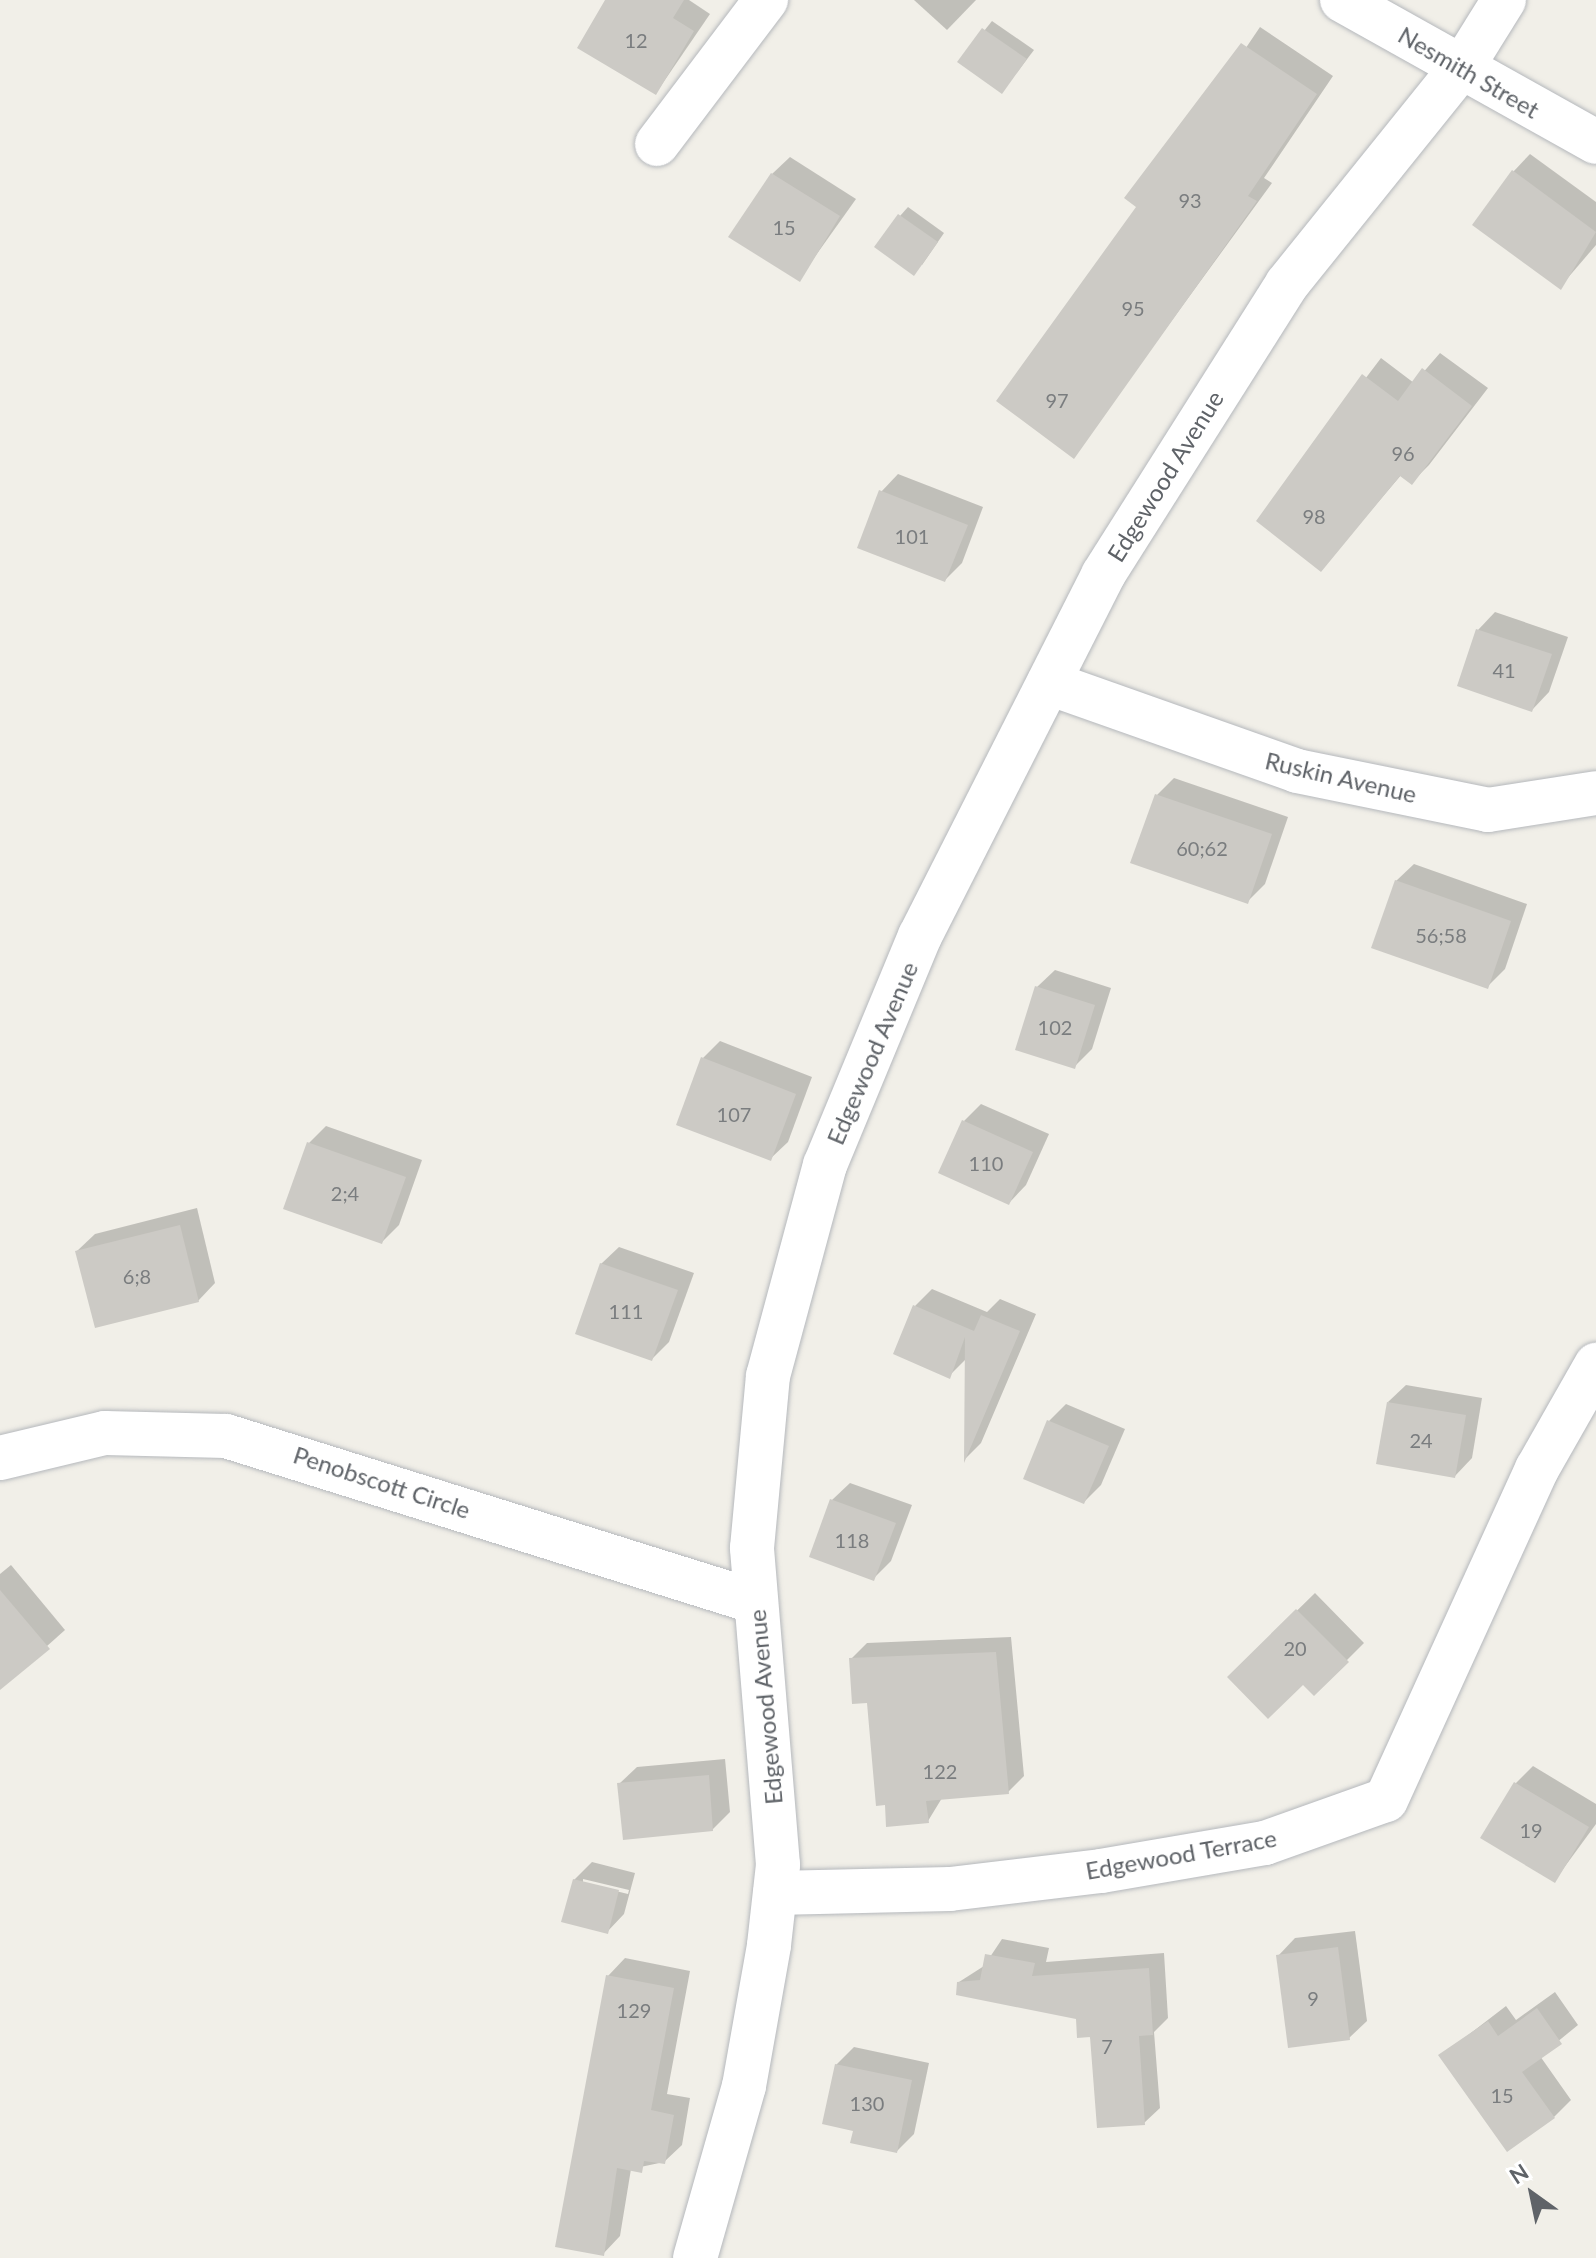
<!DOCTYPE html>
<style>
body{margin:0}
#map{position:relative;width:1596px;height:2258px;overflow:hidden;background:#f1efe8;font-family:Lato,sans-serif}
div>[style]{position:absolute}
.shadow>*{inset:0;background:#0003}
.building>*{inset:0;background:#cccac5}
.roads{filter:drop-shadow(0 0 2px #b5b8bc) drop-shadow(0 0 2px #b5b8bc)}
.minor>*{height:44px;margin:-22px;padding:0 22px;transform-origin:22px;border-radius:22px;background:#fff}
span{translate:-50% -50%;white-space:nowrap;text-align:center;line-height:1.15;-webkit-text-stroke:6px #fff;paint-order:stroke}
.number-label{font-size:20px;color:#7a7d7f}
.number-label span{-webkit-text-stroke-width:0}
.street-label{font-size:24px;color:#5f6368}
.north{position:absolute;left:1492px;top:2154px;width:80px;height:80px;-webkit-text-stroke:6px #fff;paint-order:stroke;rotate:327deg;font-size:22px;font-weight:700;line-height:32px;text-align:center;color:#5f6368}
.north::after{content:'';display:block;margin:auto;width:28px;height:36px;background:#5f6368;clip-path:polygon(50% 0,100% 100%,50% 72%,0 100%)}
</style>
<div id="map">
<div class="shadow">
<div style="clip-path:polygon(608px 0,689px 0,710px 14px,656px 93px)"></div>
<div style="clip-path:polygon(914px 0,976px 0,947px 30px)"></div>
<div style="clip-path:polygon(992px 21px,1034px 50px,1002px 92px,960px 61px)"></div>
<div style="clip-path:polygon(1260px 27px,1333px 76px,1264px 178px,1272px 183px,1073px 456px,1139px 206px)"></div>
<div style="clip-path:polygon(1530px 154px,1596px 202px,1596px 245px,1560px 287px,1513px 172px)"></div>
<div style="clip-path:polygon(790px 157px,856px 199px,799px 279px,772px 174px)"></div>
<div style="clip-path:polygon(908px 207px,944px 233px,922px 265px,900px 216px)"></div>
<div style="clip-path:polygon(1440px 353px,1488px 388px,1429px 465px,1412px 482px,1402px 474px,1321px 569px,1258px 520px,1381px 358px,1414px 383px)"></div>
<div style="clip-path:polygon(898px 474px,983px 507px,962px 563px,945px 580px,881px 492px)"></div>
<div style="clip-path:polygon(1495px 612px,1568px 637px,1549px 692px,1532px 710px,1478px 630px)"></div>
<div style="clip-path:polygon(1174px 778px,1288px 817px,1265px 884px,1247px 902px,1157px 795px)"></div>
<div style="clip-path:polygon(1414px 864px,1527px 904px,1505px 969px,1488px 986px,1396px 881px)"></div>
<div style="clip-path:polygon(1055px 970px,1111px 988px,1092px 1049px,1075px 1066px,1037px 987px)"></div>
<div style="clip-path:polygon(720px 1041px,812px 1077px,788px 1142px,770px 1159px,703px 1058px)"></div>
<div style="clip-path:polygon(981px 1104px,1049px 1134px,1026px 1185px,1009px 1203px,964px 1121px)"></div>
<div style="clip-path:polygon(326px 1126px,422px 1160px,399px 1225px,382px 1242px,309px 1143px)"></div>
<div style="clip-path:polygon(197px 1208px,215px 1283px,198px 1301px,77px 1251px,95px 1234px)"></div>
<div style="clip-path:polygon(619px 1247px,694px 1273px,669px 1342px,652px 1359px,601px 1264px)"></div>
<div style="clip-path:polygon(932px 1289px,987px 1312px,1000px 1299px,1036px 1314px,981px 1443px,966px 1458px,967px 1358px,949px 1376px,915px 1306px)"></div>
<div style="clip-path:polygon(1406px 1385px,1482px 1398px,1472px 1458px,1455px 1476px,1388px 1402px)"></div>
<div style="clip-path:polygon(1066px 1404px,1125px 1429px,1101px 1485px,1084px 1502px,1049px 1421px)"></div>
<div style="clip-path:polygon(850px 1483px,912px 1505px,891px 1561px,873px 1579px,832px 1500px)"></div>
<div style="clip-path:polygon(11px 1565px,65px 1630px,0 1688px,0 1574px)"></div>
<div style="clip-path:polygon(1315px 1593px,1364px 1643px,1314px 1693px,1303px 1682px,1229px 1677px)"></div>
<div style="clip-path:polygon(1011px 1637px,1024px 1776px,1008px 1792px,942px 1798px,928px 1821px,851px 1659px,867px 1643px)"></div>
<div style="clip-path:polygon(725px 1759px,730px 1812px,712px 1830px,619px 1784px,637px 1767px)"></div>
<div style="clip-path:polygon(1533px 1766px,1596px 1804px,1596px 1824px,1555px 1880px,1515px 1784px)"></div>
<div style="clip-path:polygon(evenodd,592px 1862px,635px 1873px,624px 1914px,607px 1932px,574px 1880px,592px 1862px,583px 1879px,629px 1890px,628px 1894px,583px 1883px,583px 1879px)"></div>
<div style="clip-path:polygon(1355px 1931px,1367px 2021px,1349px 2038px,1278px 1956px,1295px 1938px)"></div>
<div style="clip-path:polygon(1002px 1939px,1049px 1948px,1046px 1962px,1164px 1953px,1168px 2018px,1154px 2032px,1160px 2108px,1144px 2123px,1077px 2017px,959px 1982px,984px 1966px)"></div>
<div style="clip-path:polygon(625px 1958px,690px 1971px,667px 2094px,690px 2098px,682px 2145px,664px 2162px,631px 2169px,620px 2236px,603px 2254px,608px 1976px)"></div>
<div style="clip-path:polygon(1555px 1992px,1578px 2025px,1540px 2056px,1571px 2100px,1554px 2117px,1441px 2056px,1506px 2006px,1516px 2020px)"></div>
<div style="clip-path:polygon(854px 2047px,929px 2063px,914px 2134px,897px 2151px,856px 2129px,836px 2065px)"></div>
</div>
<div class="building">
<div style="clip-path:polygon(605px 0,684px 0,673px 18px,694px 31px,656px 95px,577px 48px)"></div>
<div style="clip-path:polygon(982px 28px,1027px 59px,1002px 94px,957px 62px)"></div>
<div style="clip-path:polygon(1241px 43px,1317px 94px,1248px 196px,1257px 201px,1074px 459px,996px 401px,1136px 207px,1124px 198px)"></div>
<div style="clip-path:polygon(1512px 170px,1596px 232px,1561px 290px,1472px 225px)"></div>
<div style="clip-path:polygon(771px 173px,840px 216px,800px 282px,728px 237px)"></div>
<div style="clip-path:polygon(898px 214px,938px 242px,914px 276px,874px 247px)"></div>
<div style="clip-path:polygon(1422px 368px,1472px 406px,1412px 485px,1400px 476px,1321px 572px,1256px 521px,1362px 374px,1398px 401px)"></div>
<div style="clip-path:polygon(879px 490px,968px 525px,945px 582px,857px 548px)"></div>
<div style="clip-path:polygon(1476px 629px,1552px 654px,1532px 712px,1457px 686px)"></div>
<div style="clip-path:polygon(1155px 794px,1272px 834px,1248px 904px,1130px 863px)"></div>
<div style="clip-path:polygon(1395px 880px,1511px 921px,1488px 989px,1371px 948px)"></div>
<div style="clip-path:polygon(1035px 986px,1095px 1005px,1075px 1069px,1015px 1050px)"></div>
<div style="clip-path:polygon(701px 1057px,796px 1094px,771px 1161px,676px 1125px)"></div>
<div style="clip-path:polygon(962px 1120px,1033px 1152px,1009px 1205px,938px 1173px)"></div>
<div style="clip-path:polygon(307px 1142px,406px 1177px,382px 1244px,283px 1209px)"></div>
<div style="clip-path:polygon(180px 1225px,199px 1302px,95px 1328px,75px 1251px)"></div>
<div style="clip-path:polygon(600px 1263px,678px 1290px,652px 1361px,575px 1334px)"></div>
<div style="clip-path:polygon(913px 1305px,974px 1331px,981px 1315px,1020px 1331px,964px 1463px,965px 1337px,950px 1379px,893px 1354px)"></div>
<div style="clip-path:polygon(1387px 1402px,1466px 1415px,1455px 1478px,1376px 1464px)"></div>
<div style="clip-path:polygon(1047px 1420px,1109px 1446px,1084px 1504px,1023px 1479px)"></div>
<div style="clip-path:polygon(830px 1499px,896px 1523px,874px 1581px,809px 1557px)"></div>
<div style="clip-path:polygon(0 1590px,50px 1649px,0 1690px)"></div>
<div style="clip-path:polygon(1296px 1609px,1349px 1662px,1314px 1696px,1303px 1685px,1268px 1719px,1227px 1677px)"></div>
<div style="clip-path:polygon(996px 1652px,1009px 1794px,926px 1801px,929px 1823px,886px 1827px,885px 1805px,876px 1806px,867px 1703px,852px 1704px,849px 1658px)"></div>
<div style="clip-path:polygon(709px 1775px,713px 1831px,623px 1840px,617px 1783px)"></div>
<div style="clip-path:polygon(1514px 1782px,1589px 1827px,1555px 1883px,1480px 1838px)"></div>
<div style="clip-path:polygon(573px 1879px,619px 1890px,608px 1934px,561px 1922px)"></div>
<div style="clip-path:polygon(1338px 1947px,1350px 2040px,1288px 2048px,1276px 1955px)"></div>
<div style="clip-path:polygon(985px 1954px,1035px 1963px,1032px 1976px,1149px 1968px,1153px 2035px,1139px 2036px,1145px 2125px,1097px 2128px,1090px 2037px,1077px 2038px,1076px 2019px,956px 1995px,957px 1982px,980px 1980px)"></div>
<div style="clip-path:polygon(606px 1975px,674px 1988px,651px 2110px,674px 2115px,665px 2164px,644px 2161px,642px 2173px,617px 2168px,604px 2256px,555px 2247px)"></div>
<div style="clip-path:polygon(1537px 2008px,1562px 2044px,1522px 2072px,1555px 2118px,1507px 2152px,1438px 2055px,1488px 2021px,1498px 2036px)"></div>
<div style="clip-path:polygon(835px 2064px,912px 2080px,897px 2153px,850px 2143px,853px 2131px,822px 2124px)"></div>
</div>
<div class="roads">
<div class="minor">
<div style="left:1342px;top:0;width:291px;rotate:29.2deg"></div>
<div style="left:657px;top:144px;width:181px;rotate:-52.9deg"></div>
<div style="left:1049px;top:683px;width:263px;rotate:19.5deg"></div>
<div style="left:1297px;top:771px;width:195px;rotate:11.5deg"></div>
<div style="left:1488px;top:810px;width:109px;rotate:-8.9deg"></div>
<div style="left:0;top:1458px;width:108px;rotate:-13.4deg"></div>
<div style="left:105px;top:1433px;width:121px;rotate:1.4deg"></div>
<div style="left:226px;top:1436px;width:555px;rotate:17.39deg"></div>
<div style="left:775px;top:1893px;width:175px;rotate:-1.3deg"></div>
<div style="left:950px;top:1889px;width:152px;rotate:-6.8deg"></div>
<div style="left:1101px;top:1871px;width:166px;rotate:-9.7deg"></div>
<div style="left:1265px;top:1843px;width:128px;rotate:-19.6deg"></div>
<div style="left:1386px;top:1800px;width:364px;rotate:-65.5deg"></div>
<div style="left:1537px;top:1469px;width:120px;rotate:-60.4deg"></div>
<div style="left:695px;top:2258px;width:179px;rotate:-74.1deg"></div>
<div style="left:744px;top:2086px;width:143px;rotate:-79.9deg"></div>
<div style="left:769px;top:1945px;width:81px;rotate:-83.6deg"></div>
<div style="left:778px;top:1865px;width:318px;rotate:-94.7deg"></div>
<div style="left:752px;top:1548px;width:173px;rotate:-84.7deg"></div>
<div style="left:768px;top:1376px;width:219px;rotate:-74.9deg"></div>
<div style="left:825px;top:1165px;width:248px;rotate:-67.5deg"></div>
<div style="left:920px;top:936px;width:405px;rotate:-63.1deg"></div>
<div style="left:1103px;top:575px;width:344px;rotate:-57.7deg"></div>
<div style="left:1287px;top:284px;width:286px;rotate:-51.2deg"></div>
<div style="left:1466px;top:61px;width:72px;rotate:-58.1deg"></div>
</div>
</div>
<div class="number-label">
<span style="left:636px;top:40px">12</span>
<span style="left:1190px;top:200px">93</span>
<span style="left:784px;top:227px">15</span>
<span style="left:1133px;top:308px">95</span>
<span style="left:1057px;top:400px">97</span>
<span style="left:1403px;top:453px">96</span>
<span style="left:1314px;top:516px">98</span>
<span style="left:912px;top:536px">101</span>
<span style="left:1504px;top:670px">41</span>
<span style="left:1202px;top:848px">60;62</span>
<span style="left:1441px;top:935px">56;58</span>
<span style="left:1055px;top:1027px">102</span>
<span style="left:734px;top:1114px">107</span>
<span style="left:986px;top:1163px">110</span>
<span style="left:345px;top:1193px">2;4</span>
<span style="left:137px;top:1276px">6;8</span>
<span style="left:626px;top:1311px">111</span>
<span style="left:1421px;top:1440px">24</span>
<span style="left:852px;top:1540px">118</span>
<span style="left:1295px;top:1648px">20</span>
<span style="left:940px;top:1771px">122</span>
<span style="left:1531px;top:1830px">19</span>
<span style="left:1313px;top:1998px">9</span>
<span style="left:634px;top:2010px">129</span>
<span style="left:1107px;top:2046px">7</span>
<span style="left:1502px;top:2095px">15</span>
<span style="left:867px;top:2103px">130</span>
</div>
<div class="street-label">
<span style="left:1469px;top:72px;rotate:30deg">Nesmith Street</span>
<span style="left:1165px;top:476px;rotate:-58deg">Edgewood Avenue</span>
<span style="left:1341px;top:777px;rotate:13deg">Ruskin Avenue</span>
<span style="left:872px;top:1053px;rotate:-67deg">Edgewood Avenue</span>
<span style="left:382px;top:1482px;rotate:18deg">Penobscott Circle</span>
<span style="left:765px;top:1707px;rotate:-95deg">Edgewood Avenue</span>
<span style="left:1181px;top:1854px;rotate:-10deg">Edgewood Terrace</span>
</div>
<div class="north">N</div>
</div>
